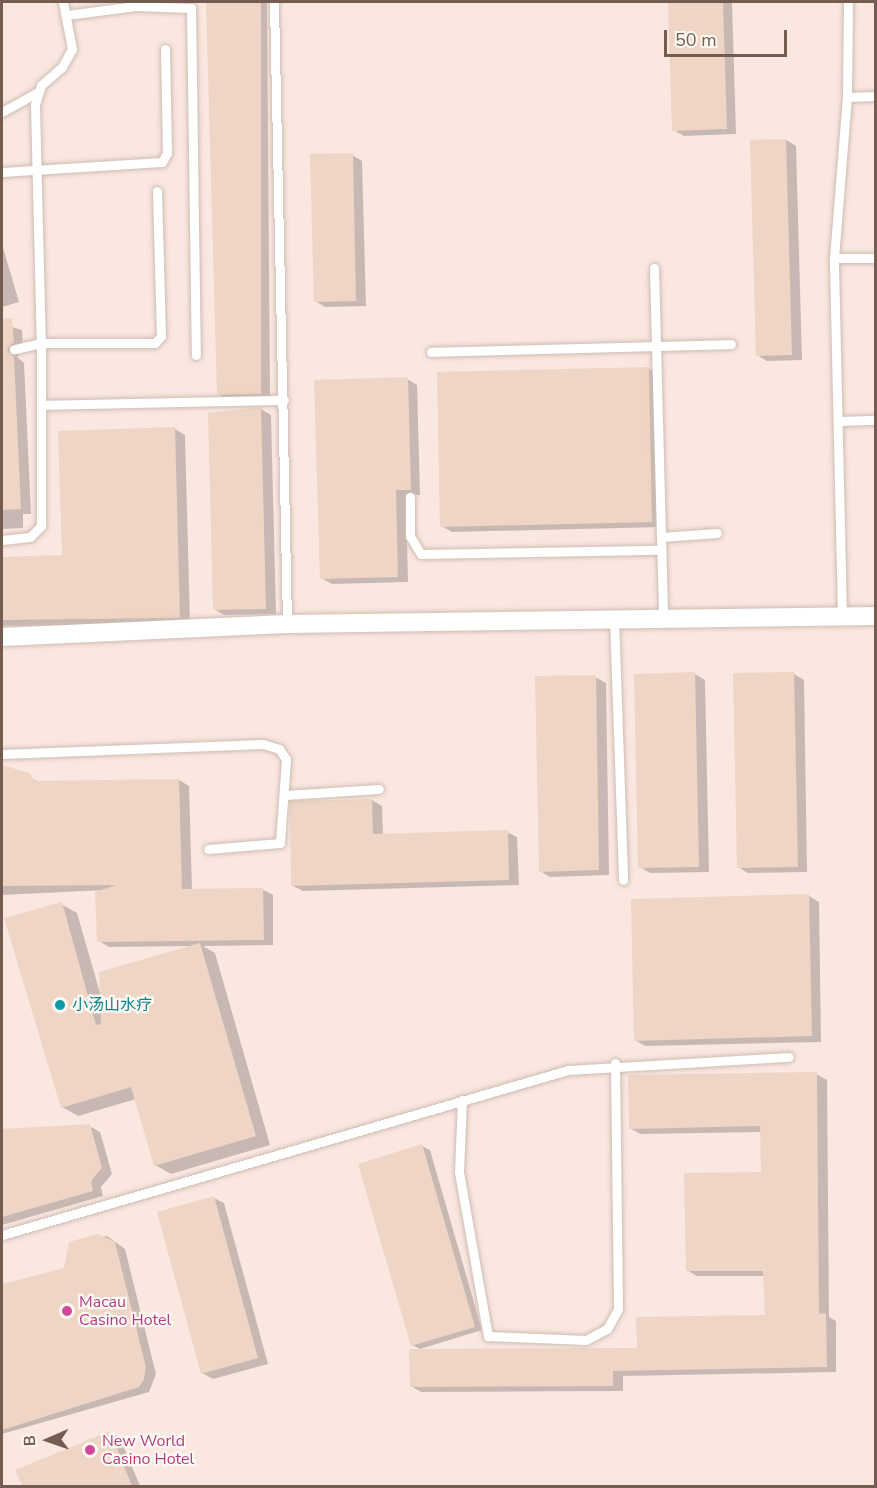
<!DOCTYPE html>
<meta charset="utf-8">
<style>
body{margin:0}
#map{position:relative;width:877px;height:1488px;overflow:hidden;background:#fbf5eb;font-family:"Nunito Sans","Noto Sans SC",sans-serif}
div>[style]{position:absolute}
.commercial>*{inset:0;background:#fae7e0}
.shadow>*{inset:0;background:#0003}
.building>*{inset:0;background:#eed5c5}
.roads{filter:drop-shadow(0 0 2px #cdbdb1) drop-shadow(0 0 2px #cdbdb1)}
.service>*{height:9px;margin:-4.5px;padding:0 4.5px;transform-origin:4.5px;border-radius:4.5px;background:#fff}
.minor>*{height:18px;margin:-9px;padding:0 9px;transform-origin:9px;border-radius:9px;background:#fff}
.dots>*{width:16px;height:16px;translate:-50% -50%;box-sizing:border-box;border:3px solid #fef9f1;border-radius:50%}
span{translate:-50% -50%;white-space:nowrap;text-align:center;line-height:1.15;-webkit-text-stroke:4.5px #fef9f1;paint-order:stroke}
.culture-label{font-size:16px;color:#0d838f}
.left{translate:0 -50%;text-align:left}
.hotel-label{font-size:16px;color:#b23c85}
.frame{position:absolute;inset:0;border:3px solid #755c50;pointer-events:none}
.north{position:absolute;left:18px;top:1410px;width:60px;height:60px;-webkit-text-stroke:4px #fef9f1;paint-order:stroke;rotate:268deg;font-size:16px;font-weight:700;line-height:24px;text-align:center;color:#755c50}
.north::after{content:'';display:block;margin:auto;width:21px;height:27px;background:#755c50;clip-path:polygon(50% 0,100% 100%,50% 72%,0 100%)}
.scale{position:absolute;left:664px;top:30px;width:123px;height:27px;box-sizing:border-box;border:3px solid #755c50;border-top:0;padding-left:8px;font-size:18px;line-height:21px;white-space:nowrap;color:#755c50;-webkit-text-stroke:4px #fef9f1;paint-order:stroke}
</style>
<div id="map">
<div class="commercial">
<div style="clip-path:polygon(2px 2px,875px 2px,875px 1486px,2px 1486px)"></div>
</div>
<div class="shadow">
<div style="clip-path:polygon(208px 2px,267px 2px,270px 396px,228px 400px,218px 394px)"></div>
<div style="clip-path:polygon(670px 2px,732px 2px,736px 134px,684px 136px,674px 130px)"></div>
<div style="clip-path:polygon(874px 119px,876px 119px,876px 183px)"></div>
<div style="clip-path:polygon(786px 140px,796px 146px,802px 360px,767px 361px,757px 355px,751px 141px)"></div>
<div style="clip-path:polygon(352px 155px,362px 161px,366px 306px,325px 307px,315px 301px)"></div>
<div style="clip-path:polygon(2px 244px,19px 302px,2px 307px)"></div>
<div style="clip-path:polygon(2px 324px,22px 330px,23px 348px,17px 357px,24px 363px,31px 514px,23px 514px,23px 528px,2px 529px)"></div>
<div style="clip-path:polygon(649px 369px,659px 375px,662px 527px,452px 532px,441px 526px)"></div>
<div style="clip-path:polygon(407px 379px,417px 385px,420px 495px,406px 495px,408px 582px,332px 584px,321px 578px)"></div>
<div style="clip-path:polygon(261px 409px,271px 415px,276px 614px,224px 615px,214px 609px)"></div>
<div style="clip-path:polygon(175px 429px,185px 435px,190px 623px,2px 626px,2px 558px,63px 556px)"></div>
<div style="clip-path:polygon(695px 674px,705px 680px,709px 872px,650px 873px,640px 867px)"></div>
<div style="clip-path:polygon(794px 674px,804px 680px,807px 872px,748px 873px,738px 867px)"></div>
<div style="clip-path:polygon(595px 677px,606px 683px,609px 875px,550px 877px,540px 871px)"></div>
<div style="clip-path:polygon(2px 767px,40px 782px,179px 780px,189px 786px,192px 890px,262px 889px,273px 895px,273px 945px,203px 946px,215px 953px,270px 1145px,171px 1174px,155px 1165px,136px 1099px,78px 1116px,62px 1107px,61px 904px,77px 913px,100px 993px,190px 946px,109px 947px,99px 941px,105px 890px,2px 895px)"></div>
<div style="clip-path:polygon(372px 800px,382px 806px,383px 835px,507px 832px,517px 837px,519px 885px,303px 891px,293px 886px,291px 803px)"></div>
<div style="clip-path:polygon(809px 896px,819px 902px,821px 1042px,645px 1046px,635px 1040px)"></div>
<div style="clip-path:polygon(816px 1074px,827px 1080px,829px 1317px,836px 1321px,836px 1372px,623px 1376px,623px 1391px,421px 1392px,411px 1386px,639px 1350px,766px 1316px,765px 1276px,697px 1276px,687px 1270px,762px 1174px,761px 1132px,640px 1134px,630px 1128px)"></div>
<div style="clip-path:polygon(89px 1126px,100px 1132px,112px 1174px,101px 1187px,103px 1196px,2px 1225px,2px 1130px)"></div>
<div style="clip-path:polygon(422px 1146px,430px 1150px,482px 1330px,420px 1349px,412px 1345px)"></div>
<div style="clip-path:polygon(214px 1198px,224px 1203px,268px 1364px,213px 1379px,202px 1373px)"></div>
<div style="clip-path:polygon(107px 1236px,125px 1249px,156px 1374px,149px 1392px,2px 1434px,2px 1286px,65px 1269px,71px 1243px)"></div>
<div style="clip-path:polygon(110px 1433px,120px 1438px,140px 1486px,24px 1486px,17px 1470px)"></div>
</div>
<div class="building">
<div style="clip-path:polygon(206px 2px,261px 2px,261px 394px,217px 395px)"></div>
<div style="clip-path:polygon(668px 2px,723px 2px,727px 129px,672px 131px)"></div>
<div style="clip-path:polygon(786px 139px,792px 355px,756px 356px,750px 140px)"></div>
<div style="clip-path:polygon(353px 153px,356px 301px,314px 302px,310px 154px)"></div>
<div style="clip-path:polygon(12px 318px,14px 342px,7px 350px,14px 356px,21px 509px,2px 510px,2px 319px)"></div>
<div style="clip-path:polygon(649px 367px,652px 522px,440px 527px,437px 372px)"></div>
<div style="clip-path:polygon(408px 377px,411px 490px,396px 490px,398px 577px,320px 579px,314px 380px)"></div>
<div style="clip-path:polygon(261px 407px,266px 609px,213px 610px,208px 413px)"></div>
<div style="clip-path:polygon(175px 427px,180px 618px,2px 620px,2px 557px,62px 555px,58px 431px)"></div>
<div style="clip-path:polygon(695px 672px,699px 867px,638px 868px,634px 674px)"></div>
<div style="clip-path:polygon(794px 672px,798px 867px,737px 868px,733px 673px)"></div>
<div style="clip-path:polygon(596px 675px,599px 870px,539px 872px,535px 676px)"></div>
<div style="clip-path:polygon(2px 765px,29px 773px,35px 781px,179px 779px,182px 889px,263px 888px,264px 940px,97px 942px,95px 892px,116px 885px,2px 886px)"></div>
<div style="clip-path:polygon(372px 799px,373px 834px,508px 830px,509px 880px,291px 886px,290px 801px)"></div>
<div style="clip-path:polygon(809px 894px,812px 1036px,634px 1041px,631px 899px)"></div>
<div style="clip-path:polygon(62px 902px,96px 1025px,101px 1024px,99px 972px,200px 943px,256px 1136px,154px 1166px,131px 1087px,61px 1108px,4px 918px)"></div>
<div style="clip-path:polygon(817px 1072px,819px 1314px,826px 1313px,827px 1367px,613px 1371px,613px 1386px,410px 1387px,409px 1349px,637px 1348px,636px 1317px,765px 1315px,763px 1271px,686px 1271px,684px 1173px,761px 1172px,760px 1126px,629px 1129px,628px 1075px)"></div>
<div style="clip-path:polygon(90px 1124px,102px 1168px,91px 1181px,93px 1191px,2px 1217px,2px 1129px)"></div>
<div style="clip-path:polygon(422px 1144px,475px 1327px,411px 1346px,358px 1164px)"></div>
<div style="clip-path:polygon(214px 1196px,258px 1358px,201px 1374px,157px 1212px)"></div>
<div style="clip-path:polygon(98px 1234px,115px 1242px,146px 1367px,144px 1379px,139px 1387px,2px 1430px,2px 1284px,64px 1268px,69px 1242px)"></div>
<div style="clip-path:polygon(110px 1431px,132px 1486px,22px 1486px,15px 1470px)"></div>
</div>
<div class="roads">
<div class="service">
<div style="left:63px;top:2px;width:48px;rotate:79.2deg"></div>
<div style="left:72px;top:49px;width:21px;rotate:119deg"></div>
<div style="left:62px;top:67px;width:28px;rotate:139deg"></div>
<div style="left:41px;top:85px;width:21px;rotate:107deg"></div>
<div style="left:35px;top:105px;width:238px;rotate:88.6deg"></div>
<div style="left:41px;top:343px;width:114px"></div>
<div style="left:155px;top:343px;width:9px;rotate:-49deg"></div>
<div style="left:161px;top:336px;width:145px;rotate:-91.6deg"></div>
<div style="left:274px;top:2px;width:622px;rotate:88.8deg"></div>
<div style="left:67px;top:15px;width:69px;rotate:-7.5deg"></div>
<div style="left:135px;top:6px;width:56px;rotate:2deg"></div>
<div style="left:191px;top:8px;width:347px;rotate:89.2deg"></div>
<div style="left:847px;top:97px;width:29px;rotate:-2deg"></div>
<div style="left:2px;top:112px;width:39px;rotate:-29deg"></div>
<div style="left:2px;top:172px;width:160px;rotate:-3.6deg"></div>
<div style="left:162px;top:162px;width:10px;rotate:-61deg"></div>
<div style="left:167px;top:153px;width:104px;rotate:-91.1deg"></div>
<div style="left:834px;top:258px;width:42px"></div>
<div style="left:654px;top:268px;width:349px;rotate:88.5deg"></div>
<div style="left:431px;top:352px;width:300px;rotate:-1.5deg"></div>
<div style="left:41px;top:405px;width:243px;rotate:-1.2deg"></div>
<div style="left:839px;top:421px;width:37px;rotate:-2deg"></div>
<div style="left:410px;top:497px;width:39px;rotate:90deg"></div>
<div style="left:410px;top:536px;width:21px;rotate:59deg"></div>
<div style="left:421px;top:554px;width:240px;rotate:-1deg"></div>
<div style="left:661px;top:537px;width:56px;rotate:-4.1deg"></div>
<div style="left:2px;top:540px;width:28px;rotate:-6deg"></div>
<div style="left:30px;top:537px;width:16px;rotate:-45deg"></div>
<div style="left:41px;top:526px;width:183px;rotate:-90deg"></div>
<div style="left:41px;top:343px;width:28px;rotate:167deg"></div>
<div style="left:842px;top:616px;width:358px;rotate:-91.3deg"></div>
<div style="left:834px;top:258px;width:162px;rotate:-85.4deg"></div>
<div style="left:847px;top:97px;width:95px;rotate:-89.4deg"></div>
<div style="left:614px;top:618px;width:262px;rotate:88deg"></div>
<div style="left:2px;top:754px;width:261px;rotate:-2.2deg"></div>
<div style="left:263px;top:744px;width:17px;rotate:17deg"></div>
<div style="left:279px;top:749px;width:12px;rotate:55deg"></div>
<div style="left:286px;top:759px;width:84px;rotate:94.1deg"></div>
<div style="left:280px;top:843px;width:72px;rotate:175.2deg"></div>
<div style="left:285px;top:795px;width:94px;rotate:-3.7deg"></div>
<div style="left:462px;top:1100px;width:72px;rotate:92.4deg"></div>
<div style="left:459px;top:1172px;width:167px;rotate:80deg"></div>
<div style="left:488px;top:1336px;width:98px;rotate:2.3deg"></div>
<div style="left:586px;top:1340px;width:24px;rotate:-28deg"></div>
<div style="left:607px;top:1329px;width:23px;rotate:-61deg"></div>
<div style="left:618px;top:1309px;width:246px;rotate:-90.7deg"></div>
<div style="left:2px;top:1235px;width:590px;rotate:-16.25deg"></div>
<div style="left:568px;top:1070px;width:221px;rotate:-3.4deg"></div>
</div>
<div class="minor">
<div style="left:2px;top:637px;width:285px;rotate:-2.6deg"></div>
<div style="left:287px;top:624px;width:589px;rotate:-0.78deg"></div>
</div>
</div>
<div class="dots">
<div style="left:60px;top:1005px;background:#0f9aa8"></div>
<div style="left:67px;top:1311px;background:#d1479c"></div>
<div style="left:90px;top:1450px;background:#d1479c"></div>
</div>
<div class="culture-label">
<span class="left" style="left:72px;top:1005px">小汤山水疗</span>
</div>
<div class="hotel-label">
<span class="left" style="left:79px;top:1311px">Macau<br>Casino Hotel</span>
<span class="left" style="left:102px;top:1450px">New World<br>Casino Hotel</span>
</div>
<div class="frame"></div>
<div class="north">B</div>
<div class="scale">50 m</div>
</div>
